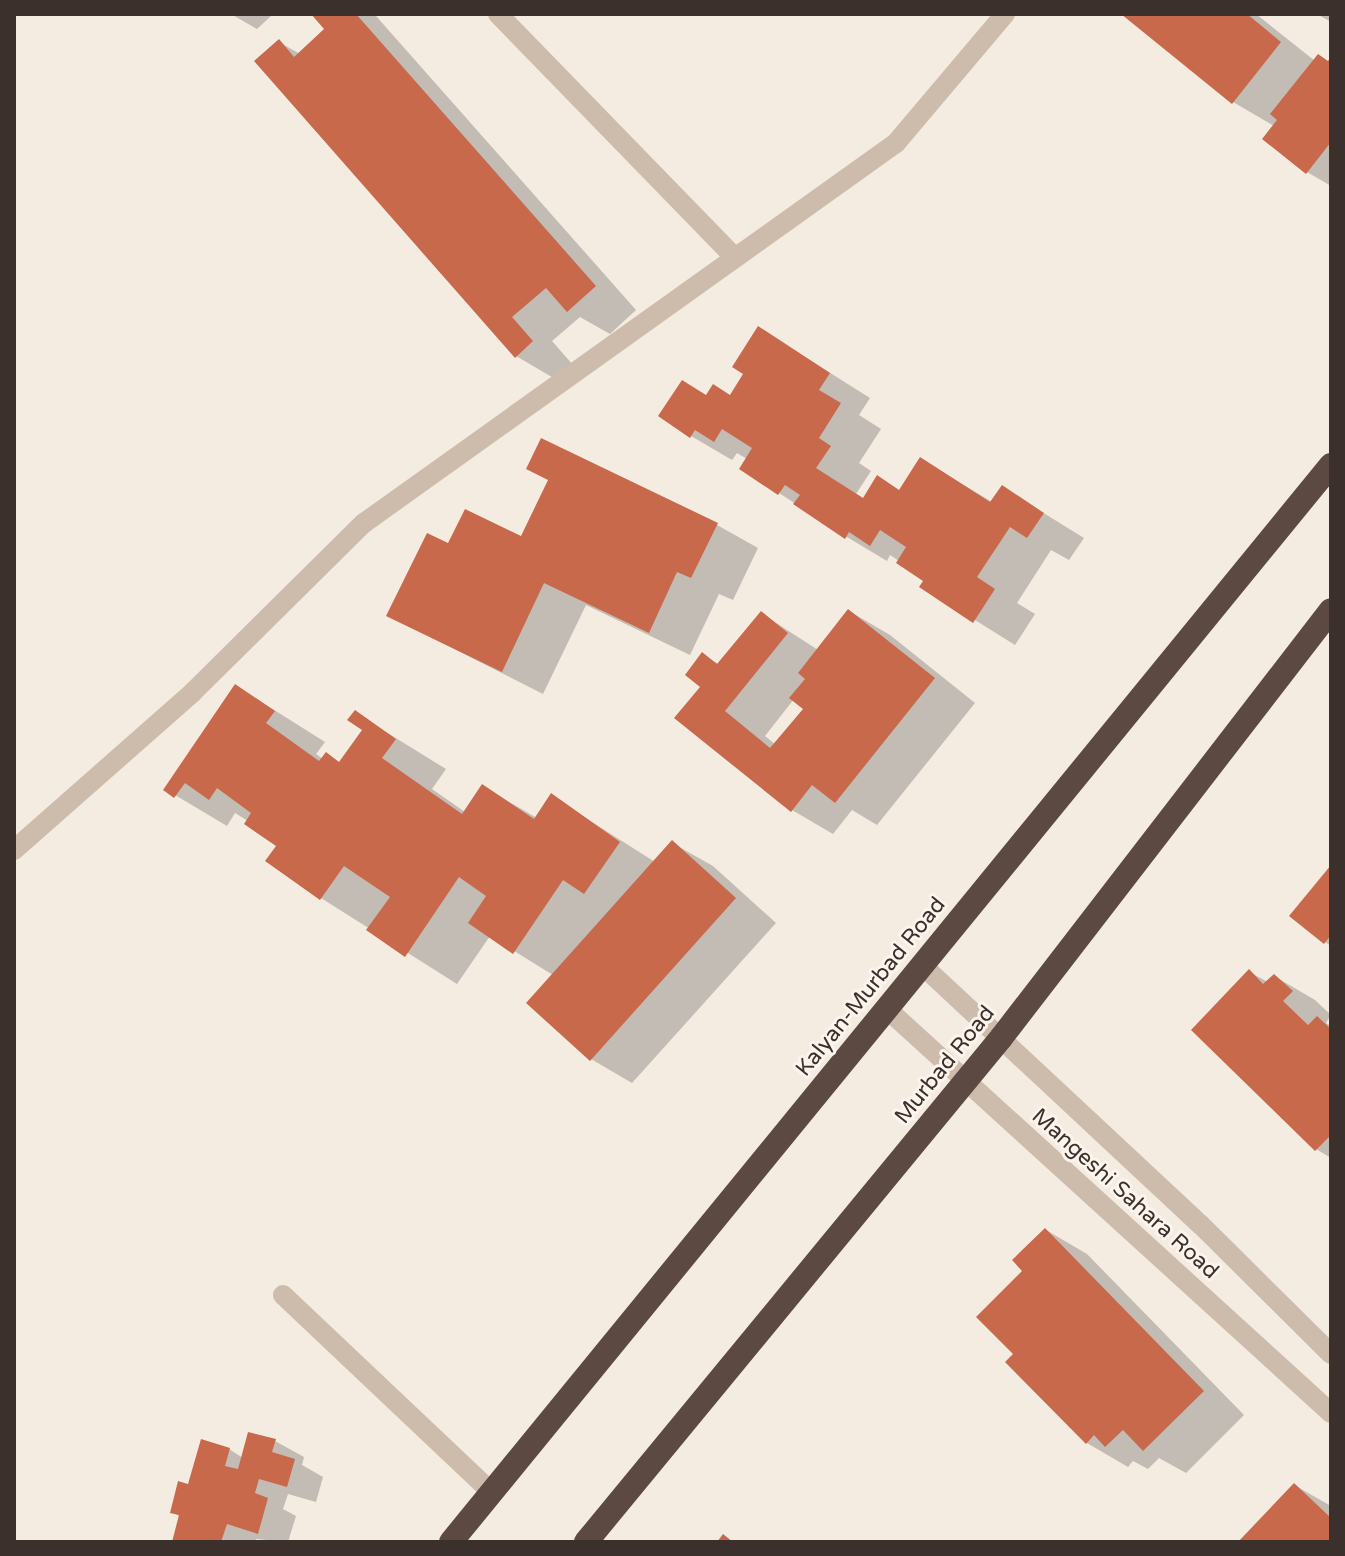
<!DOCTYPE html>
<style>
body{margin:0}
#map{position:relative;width:1345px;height:1556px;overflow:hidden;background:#f4ebe1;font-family:"Varela Round",sans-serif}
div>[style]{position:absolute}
.shadow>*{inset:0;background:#0003}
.building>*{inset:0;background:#c8694b}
.minor>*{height:20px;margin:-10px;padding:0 10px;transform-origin:10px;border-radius:10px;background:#cdbbac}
.highway>*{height:24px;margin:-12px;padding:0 12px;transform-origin:12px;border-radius:12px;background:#5c4a42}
span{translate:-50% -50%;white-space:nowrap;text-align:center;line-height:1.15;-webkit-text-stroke:6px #fbf5ee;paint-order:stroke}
.street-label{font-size:22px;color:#3b302b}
.frame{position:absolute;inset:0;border:16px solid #3b302b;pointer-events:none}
</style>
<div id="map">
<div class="shadow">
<div style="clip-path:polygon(231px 14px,273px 14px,257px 29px)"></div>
<div style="clip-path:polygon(314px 14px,376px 16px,636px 310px,610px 334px,580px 317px,552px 341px,573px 365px,557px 380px,516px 356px,279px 42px,300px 54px,327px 30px)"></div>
<div style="clip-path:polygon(1124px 14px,1256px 14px,1315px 61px,1331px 61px,1331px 186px,1307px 172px,1274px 126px,1233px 102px)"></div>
<div style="clip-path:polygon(1317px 14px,1331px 14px,1331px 22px)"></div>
<div style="clip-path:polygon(759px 328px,870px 398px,859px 415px,881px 429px,859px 463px,871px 471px,856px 494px,864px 499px,900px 491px,921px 459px,992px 502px,1003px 488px,1084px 538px,1069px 560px,1051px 550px,1017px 603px,1035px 614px,1015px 645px,922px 587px,926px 580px,899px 561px,890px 555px,887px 561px,847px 537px,742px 469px,747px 459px,737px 453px,732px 460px,691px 436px,707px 396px,731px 396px,745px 373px)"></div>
<div style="clip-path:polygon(550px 480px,717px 525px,758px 548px,733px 600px,719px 594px,690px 655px,586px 605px,543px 694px,389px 616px,449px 546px,522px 539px)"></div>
<div style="clip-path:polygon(evenodd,849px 611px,890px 635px,975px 703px,877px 825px,852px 810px,833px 834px,792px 810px,702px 686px,703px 655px,720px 665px,761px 613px,818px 650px,849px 611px,794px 699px,806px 708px,776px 745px,765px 736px,794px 699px)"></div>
<div style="clip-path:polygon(236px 686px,325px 742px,316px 754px,323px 759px,326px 755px,341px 763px,365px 729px,355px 713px,446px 769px,432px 789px,465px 812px,483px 787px,537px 818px,551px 796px,655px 862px,672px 843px,713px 866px,776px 923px,632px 1083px,591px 1059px,553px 975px,490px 936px,457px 984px,321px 898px,279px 846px,248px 821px,235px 813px,227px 826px,165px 789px)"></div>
<div style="clip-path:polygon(1331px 868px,1331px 946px,1325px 942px)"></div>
<div style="clip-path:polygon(1249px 972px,1268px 982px,1274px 976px,1315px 1000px,1331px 1015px,1326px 1023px,1331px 1026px,1331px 1158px,1316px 1149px)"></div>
<div style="clip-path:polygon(1046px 1230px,1087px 1254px,1244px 1415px,1186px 1473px,1159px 1458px,1148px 1469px,1133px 1461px,1128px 1467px,1087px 1443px,1008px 1362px,1016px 1354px,1025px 1271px)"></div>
<div style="clip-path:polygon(275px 1441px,304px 1457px,302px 1465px,323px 1477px,316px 1502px,288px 1494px,283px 1509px,296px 1516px,288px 1542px,256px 1539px,255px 1542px,174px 1542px,181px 1517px,172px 1512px,189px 1486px,229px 1449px,243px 1458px)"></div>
<div style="clip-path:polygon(1294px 1485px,1331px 1506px,1331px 1542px,1241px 1542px)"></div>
</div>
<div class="building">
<div style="clip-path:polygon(311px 14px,356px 14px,596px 286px,567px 312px,546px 288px,512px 317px,533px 341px,515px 358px,254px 61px,279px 39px,294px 57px,324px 29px)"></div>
<div style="clip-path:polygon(1121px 14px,1247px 14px,1281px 42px,1232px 104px)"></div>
<div style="clip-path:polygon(1318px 54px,1328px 61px,1331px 57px,1331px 142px,1306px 174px,1262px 139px,1277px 120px,1270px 114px)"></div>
<div style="clip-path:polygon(758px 326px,830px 373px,819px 390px,841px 403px,819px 438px,831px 446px,816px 468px,863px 498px,877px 475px,899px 490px,920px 457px,990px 502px,1002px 485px,1044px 513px,1027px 538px,1010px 527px,977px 577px,995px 589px,973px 623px,919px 587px,923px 581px,896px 563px,906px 547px,880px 530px,870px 546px,849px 532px,845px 539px,793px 504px,800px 495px,785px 485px,778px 495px,739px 469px,752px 448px,722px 429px,714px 442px,695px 430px,690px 438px,658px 416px,682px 380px,706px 395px,713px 384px,730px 395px,743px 374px,732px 367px)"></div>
<div style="clip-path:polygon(541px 438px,718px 523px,691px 578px,677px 572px,649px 633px,544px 583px,502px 672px,386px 616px,427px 533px,448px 543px,465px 509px,521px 536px,548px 480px,526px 469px)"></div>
<div style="clip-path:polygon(848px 609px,935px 678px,835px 803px,812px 785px,791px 812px,674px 718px,700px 687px,685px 675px,702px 652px,717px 664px,761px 611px,788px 633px,725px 711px,770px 748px,803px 709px,789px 698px,805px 679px,798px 673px)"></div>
<div style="clip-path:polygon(235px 684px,275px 711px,266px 723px,319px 761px,326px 752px,339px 762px,362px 730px,347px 720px,355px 710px,396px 739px,382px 758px,462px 814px,482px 784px,534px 819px,551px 793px,620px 842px,584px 894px,563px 880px,513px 954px,468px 923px,486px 896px,459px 877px,405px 957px,366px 930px,390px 897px,344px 866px,320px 900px,265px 861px,276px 846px,244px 824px,251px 813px,217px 788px,209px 800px,185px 783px,174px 798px,163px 790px)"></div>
<div style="clip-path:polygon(672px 840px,736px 898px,590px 1061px,526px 1003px)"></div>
<div style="clip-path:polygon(1331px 865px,1331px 935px,1324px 944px,1289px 916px)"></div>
<div style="clip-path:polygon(1249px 969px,1263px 984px,1274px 974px,1293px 991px,1283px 1001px,1308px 1025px,1317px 1016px,1331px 1029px,1331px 1135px,1315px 1151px,1191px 1030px)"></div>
<div style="clip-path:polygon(1045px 1228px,1204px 1391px,1143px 1451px,1123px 1430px,1105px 1447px,1094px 1435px,1086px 1444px,1005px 1362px,1013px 1354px,976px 1317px,1022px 1271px,1012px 1260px)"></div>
<div style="clip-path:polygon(248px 1432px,276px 1439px,272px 1452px,295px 1459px,287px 1487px,259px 1479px,255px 1493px,268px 1498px,258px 1534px,227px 1524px,221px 1542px,172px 1542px,179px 1515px,170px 1513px,178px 1481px,188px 1484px,201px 1439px,230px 1448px,225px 1466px,238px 1469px)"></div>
<div style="clip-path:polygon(1294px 1483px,1331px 1518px,1331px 1542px,1238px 1542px)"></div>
<div style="clip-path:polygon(723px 1534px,733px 1542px,717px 1542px)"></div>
</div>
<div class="minor">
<div style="left:498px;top:14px;width:340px;rotate:45.8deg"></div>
<div style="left:14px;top:850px;width:239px;rotate:-41.4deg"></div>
<div style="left:193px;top:692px;width:240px;rotate:-44.7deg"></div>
<div style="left:364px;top:523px;width:654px;rotate:-35.54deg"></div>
<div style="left:896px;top:143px;width:169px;rotate:-49.8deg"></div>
<div style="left:922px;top:965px;width:381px;rotate:43deg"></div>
<div style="left:1201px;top:1225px;width:183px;rotate:44.8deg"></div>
<div style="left:887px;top:1009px;width:600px;rotate:42.3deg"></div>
<div style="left:283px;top:1295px;width:286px;rotate:43.4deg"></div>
</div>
<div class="highway">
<div style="left:451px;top:1542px;width:1391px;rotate:-50.75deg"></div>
<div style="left:586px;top:1542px;width:653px;rotate:-50.53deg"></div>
<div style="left:1001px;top:1038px;width:540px;rotate:-52.37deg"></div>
</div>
<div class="street-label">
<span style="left:871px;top:987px;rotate:-51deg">Kalyan-Murbad Road</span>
<span style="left:945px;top:1065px;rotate:-51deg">Murbad Road</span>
<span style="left:1125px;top:1194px;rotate:42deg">Mangeshi Sahara Road</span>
</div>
<div class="frame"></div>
</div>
